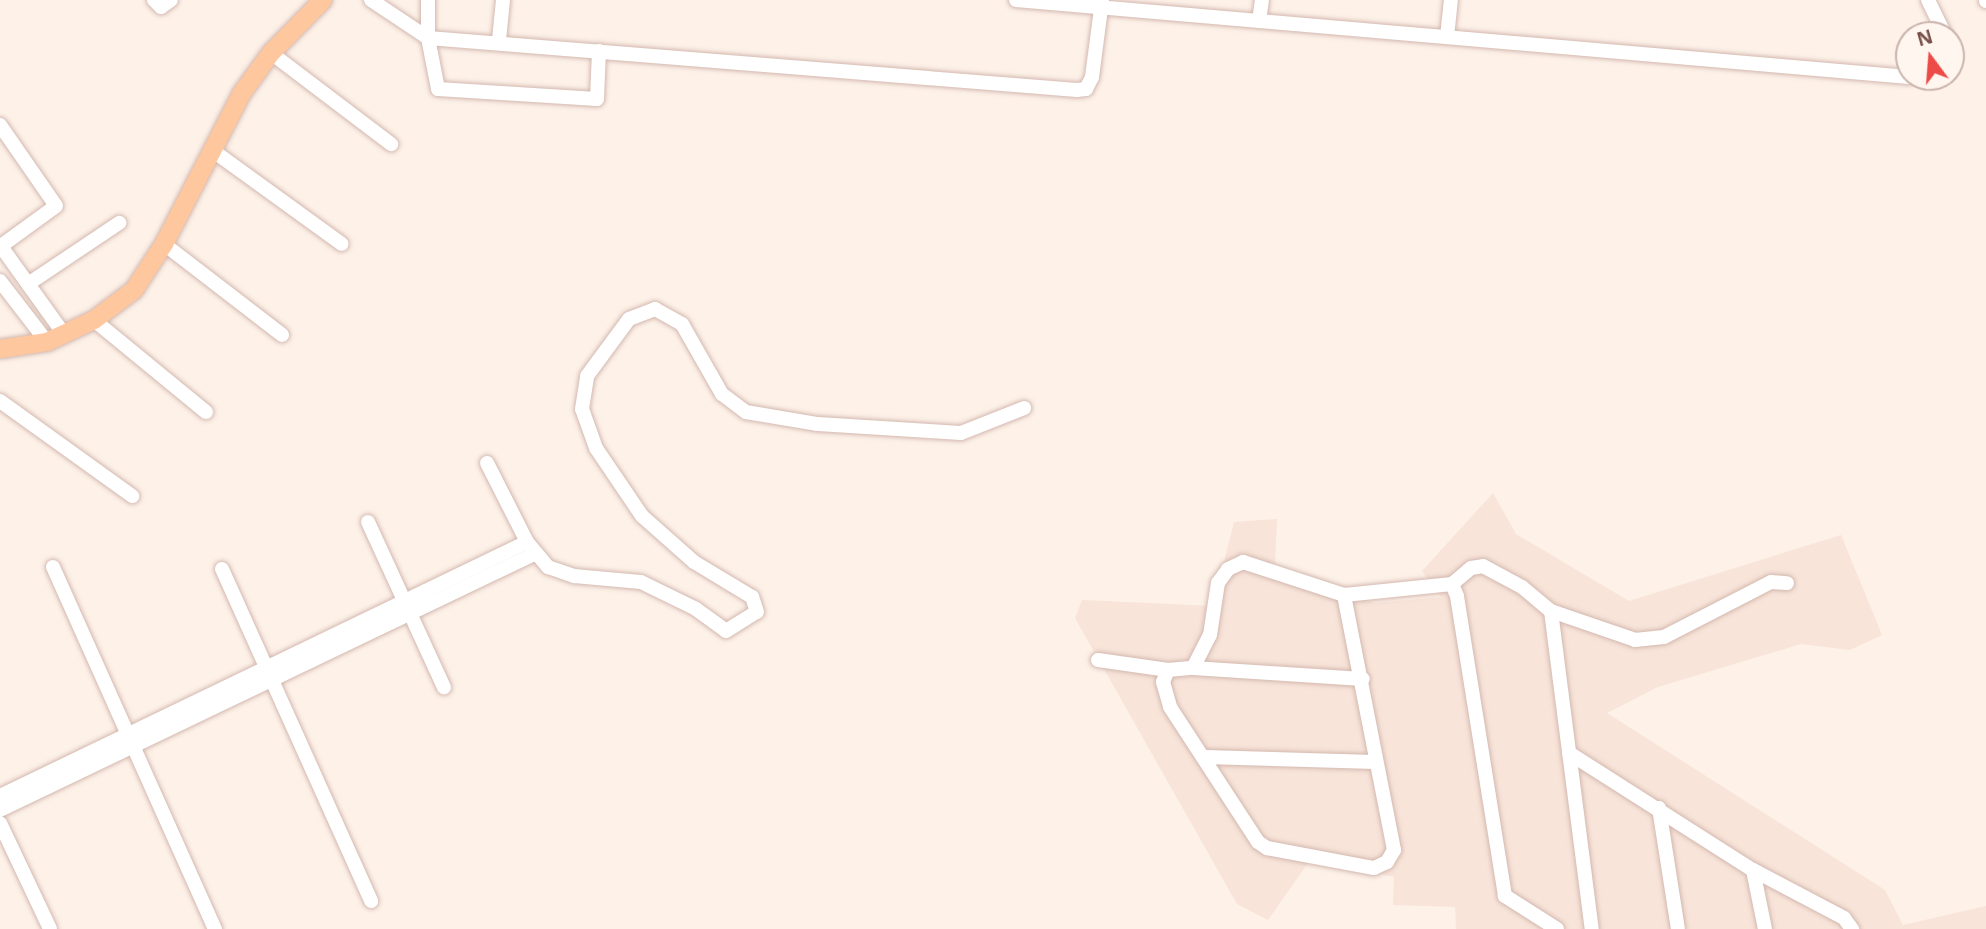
<!DOCTYPE html>
<style>
body{margin:0}
#map{position:relative;width:1986px;height:929px;overflow:hidden;background:#fdf1e8;font-family:"Noto Sans",sans-serif}
div>[style]{position:absolute}
.residential>*{inset:0;background:#f8e4d9}
.roads{filter:drop-shadow(0 0 2px #d3b8af) drop-shadow(0 0 2px #d3b8af)}
.minor>*{height:14px;margin:-7px;padding:0 7px;transform-origin:7px;border-radius:7px;background:#fff}
.major>*{height:18px;margin:-9px;padding:0 9px;transform-origin:9px;border-radius:9px;background:#ffc79e}
span{translate:-50% -50%;white-space:nowrap;text-align:center;line-height:1.15;-webkit-text-stroke:5px #fff6ef;paint-order:stroke}
.north{position:absolute;left:1895px;top:21px;width:70px;height:70px;box-sizing:border-box;background:#fff6ef;border:2px solid #cab4ad;border-radius:50%;rotate:344deg;font-size:19px;font-weight:700;line-height:28px;text-align:center;color:#7a514a}
.north::after{content:'';display:block;margin:auto;width:24px;height:32px;background:#ed4b47;clip-path:polygon(50% 0,100% 100%,50% 72%,0 100%)}
</style>
<div id="map">
<div class="residential">
<div style="clip-path:polygon(1493px 493px,1516px 534px,1629px 601px,1841px 535px,1882px 635px,1850px 650px,1801px 644px,1658px 687px,1607px 713px,1885px 890px,1903px 925px,1986px 906px,1986px 929px,1456px 929px,1455px 907px,1393px 905px,1394px 877px,1310px 860px,1268px 920px,1237px 904px,1075px 618px,1082px 600px,1213px 606px,1234px 522px,1277px 519px,1275px 566px,1374px 603px,1441px 597px,1422px 571px)"></div>
</div>
<div class="roads">
<div class="minor">
<div style="left:154px;top:0;width:10px;rotate:45deg"></div>
<div style="left:161px;top:7px;width:12px;rotate:-35deg"></div>
<div style="left:371px;top:0;width:69px;rotate:33.7deg"></div>
<div style="left:428px;top:38px;width:651px;rotate:4.58deg"></div>
<div style="left:1077px;top:90px;width:9px;rotate:-6deg"></div>
<div style="left:1086px;top:89px;width:13px;rotate:-63deg"></div>
<div style="left:1092px;top:77px;width:77px;rotate:-82.5deg"></div>
<div style="left:428px;top:0;width:38px;rotate:90deg"></div>
<div style="left:428px;top:38px;width:52px;rotate:78.9deg"></div>
<div style="left:438px;top:89px;width:159px;rotate:3.6deg"></div>
<div style="left:597px;top:99px;width:48px;rotate:-87.6deg"></div>
<div style="left:1016px;top:0;width:896px;rotate:4.93deg"></div>
<div style="left:1928px;top:0;width:39px;rotate:64deg"></div>
<div style="left:1986px;top:0;width:1px;rotate:90deg"></div>
<div style="left:1259px;top:21px;width:21px;rotate:-82deg"></div>
<div style="left:1447px;top:37px;width:37px;rotate:-84deg"></div>
<div style="left:499px;top:40px;width:40px;rotate:-84.3deg"></div>
<div style="left:271px;top:53px;width:151px;rotate:37.2deg"></div>
<div style="left:1951px;top:56px;width:6px;rotate:90deg"></div>
<div style="left:0;top:125px;width:98px;rotate:55.3deg"></div>
<div style="left:56px;top:206px;width:68px;rotate:144deg"></div>
<div style="left:212px;top:150px;width:160px;rotate:35.9deg"></div>
<div style="left:164px;top:244px;width:149px;rotate:37.6deg"></div>
<div style="left:0;top:245px;width:110px;rotate:54.3deg"></div>
<div style="left:0;top:281px;width:77px;rotate:52.4deg"></div>
<div style="left:28px;top:284px;width:110px;rotate:-33.8deg"></div>
<div style="left:94px;top:320px;width:145px;rotate:39.4deg"></div>
<div style="left:0;top:401px;width:163px;rotate:35.7deg"></div>
<div style="left:487px;top:463px;width:89px;rotate:63.1deg"></div>
<div style="left:527px;top:542px;width:33px;rotate:50deg"></div>
<div style="left:548px;top:567px;width:28px;rotate:19deg"></div>
<div style="left:574px;top:576px;width:67px;rotate:5.1deg"></div>
<div style="left:641px;top:582px;width:61px;rotate:26.1deg"></div>
<div style="left:696px;top:609px;width:37px;rotate:36deg"></div>
<div style="left:726px;top:631px;width:36px;rotate:-32deg"></div>
<div style="left:757px;top:612px;width:16px;rotate:-108deg"></div>
<div style="left:752px;top:597px;width:68px;rotate:-148.9deg"></div>
<div style="left:694px;top:562px;width:69px;rotate:-138.5deg"></div>
<div style="left:642px;top:516px;width:82px;rotate:-124.1deg"></div>
<div style="left:596px;top:448px;width:41px;rotate:-109.7deg"></div>
<div style="left:582px;top:409px;width:33px;rotate:-81deg"></div>
<div style="left:587px;top:376px;width:71px;rotate:-53.6deg"></div>
<div style="left:629px;top:319px;width:28px;rotate:-21deg"></div>
<div style="left:655px;top:309px;width:31px;rotate:29deg"></div>
<div style="left:682px;top:324px;width:81px;rotate:60.3deg"></div>
<div style="left:722px;top:394px;width:30px;rotate:37deg"></div>
<div style="left:746px;top:412px;width:73px;rotate:9.5deg"></div>
<div style="left:818px;top:424px;width:143px;rotate:3.6deg"></div>
<div style="left:961px;top:433px;width:68px;rotate:-21.6deg"></div>
<div style="left:368px;top:522px;width:182px;rotate:65.3deg"></div>
<div style="left:53px;top:567px;width:397px;rotate:65.9deg"></div>
<div style="left:222px;top:569px;width:364px;rotate:65.8deg"></div>
<div style="left:1551px;top:611px;width:321px;rotate:82.7deg"></div>
<div style="left:1098px;top:660px;width:71px;rotate:8.1deg"></div>
<div style="left:1168px;top:670px;width:25px;rotate:-5deg"></div>
<div style="left:1193px;top:668px;width:37px;rotate:-63deg"></div>
<div style="left:1210px;top:635px;width:53px;rotate:-81.3deg"></div>
<div style="left:1218px;top:583px;width:17px;rotate:-54deg"></div>
<div style="left:1228px;top:569px;width:17px;rotate:-25deg"></div>
<div style="left:1243px;top:562px;width:106px;rotate:18.1deg"></div>
<div style="left:1344px;top:595px;width:109px;rotate:-5.8deg"></div>
<div style="left:1193px;top:668px;width:170px;rotate:3.7deg"></div>
<div style="left:1168px;top:670px;width:13px;rotate:113deg"></div>
<div style="left:1163px;top:682px;width:26px;rotate:74deg"></div>
<div style="left:1170px;top:707px;width:161px;rotate:56.9deg"></div>
<div style="left:1258px;top:842px;width:11px;rotate:34deg"></div>
<div style="left:1267px;top:848px;width:109px;rotate:10.6deg"></div>
<div style="left:1374px;top:868px;width:14px;rotate:-25deg"></div>
<div style="left:1387px;top:862px;width:14px;rotate:-60deg"></div>
<div style="left:1394px;top:850px;width:260px;rotate:-101.1deg"></div>
<div style="left:1569px;top:753px;width:218px;rotate:32.5deg"></div>
<div style="left:1753px;top:870px;width:103px;rotate:27.8deg"></div>
<div style="left:1844px;top:918px;width:14px;rotate:54deg"></div>
<div style="left:1204px;top:757px;width:172px;rotate:1.7deg"></div>
<div style="left:0;top:796px;width:585px;rotate:-25.73deg"></div>
<div style="left:1659px;top:808px;width:122px;rotate:81.1deg"></div>
<div style="left:0;top:810px;width:592px;rotate:-25.61deg"></div>
<div style="left:0;top:823px;width:117px;rotate:64.7deg"></div>
<div style="left:1753px;top:870px;width:60px;rotate:78.5deg"></div>
<div style="left:1557px;top:929px;width:62px;rotate:-147.6deg"></div>
<div style="left:1505px;top:896px;width:304px;rotate:-99.1deg"></div>
<div style="left:1457px;top:596px;width:13px;rotate:-113deg"></div>
<div style="left:1452px;top:584px;width:25px;rotate:-40deg"></div>
<div style="left:1471px;top:568px;width:12px;rotate:-9deg"></div>
<div style="left:1483px;top:566px;width:44px;rotate:28.3deg"></div>
<div style="left:1522px;top:587px;width:38px;rotate:40deg"></div>
<div style="left:1551px;top:611px;width:89px;rotate:19deg"></div>
<div style="left:1635px;top:640px;width:29px;rotate:-6deg"></div>
<div style="left:1664px;top:637px;width:120px;rotate:-27.2deg"></div>
<div style="left:1771px;top:582px;width:16px;rotate:4deg"></div>
</div>
<div class="major">
<div style="left:0;top:349px;width:48px;rotate:-8.5deg"></div>
<div style="left:47px;top:342px;width:52px;rotate:-25.1deg"></div>
<div style="left:94px;top:320px;width:50px;rotate:-36.9deg"></div>
<div style="left:134px;top:290px;width:55px;rotate:-56.9deg"></div>
<div style="left:164px;top:244px;width:170px;rotate:-62.7deg"></div>
<div style="left:242px;top:93px;width:49px;rotate:-54.1deg"></div>
<div style="left:271px;top:53px;width:74px;rotate:-45.5deg"></div>
</div>
</div>
<div class="north">N</div>
</div>
